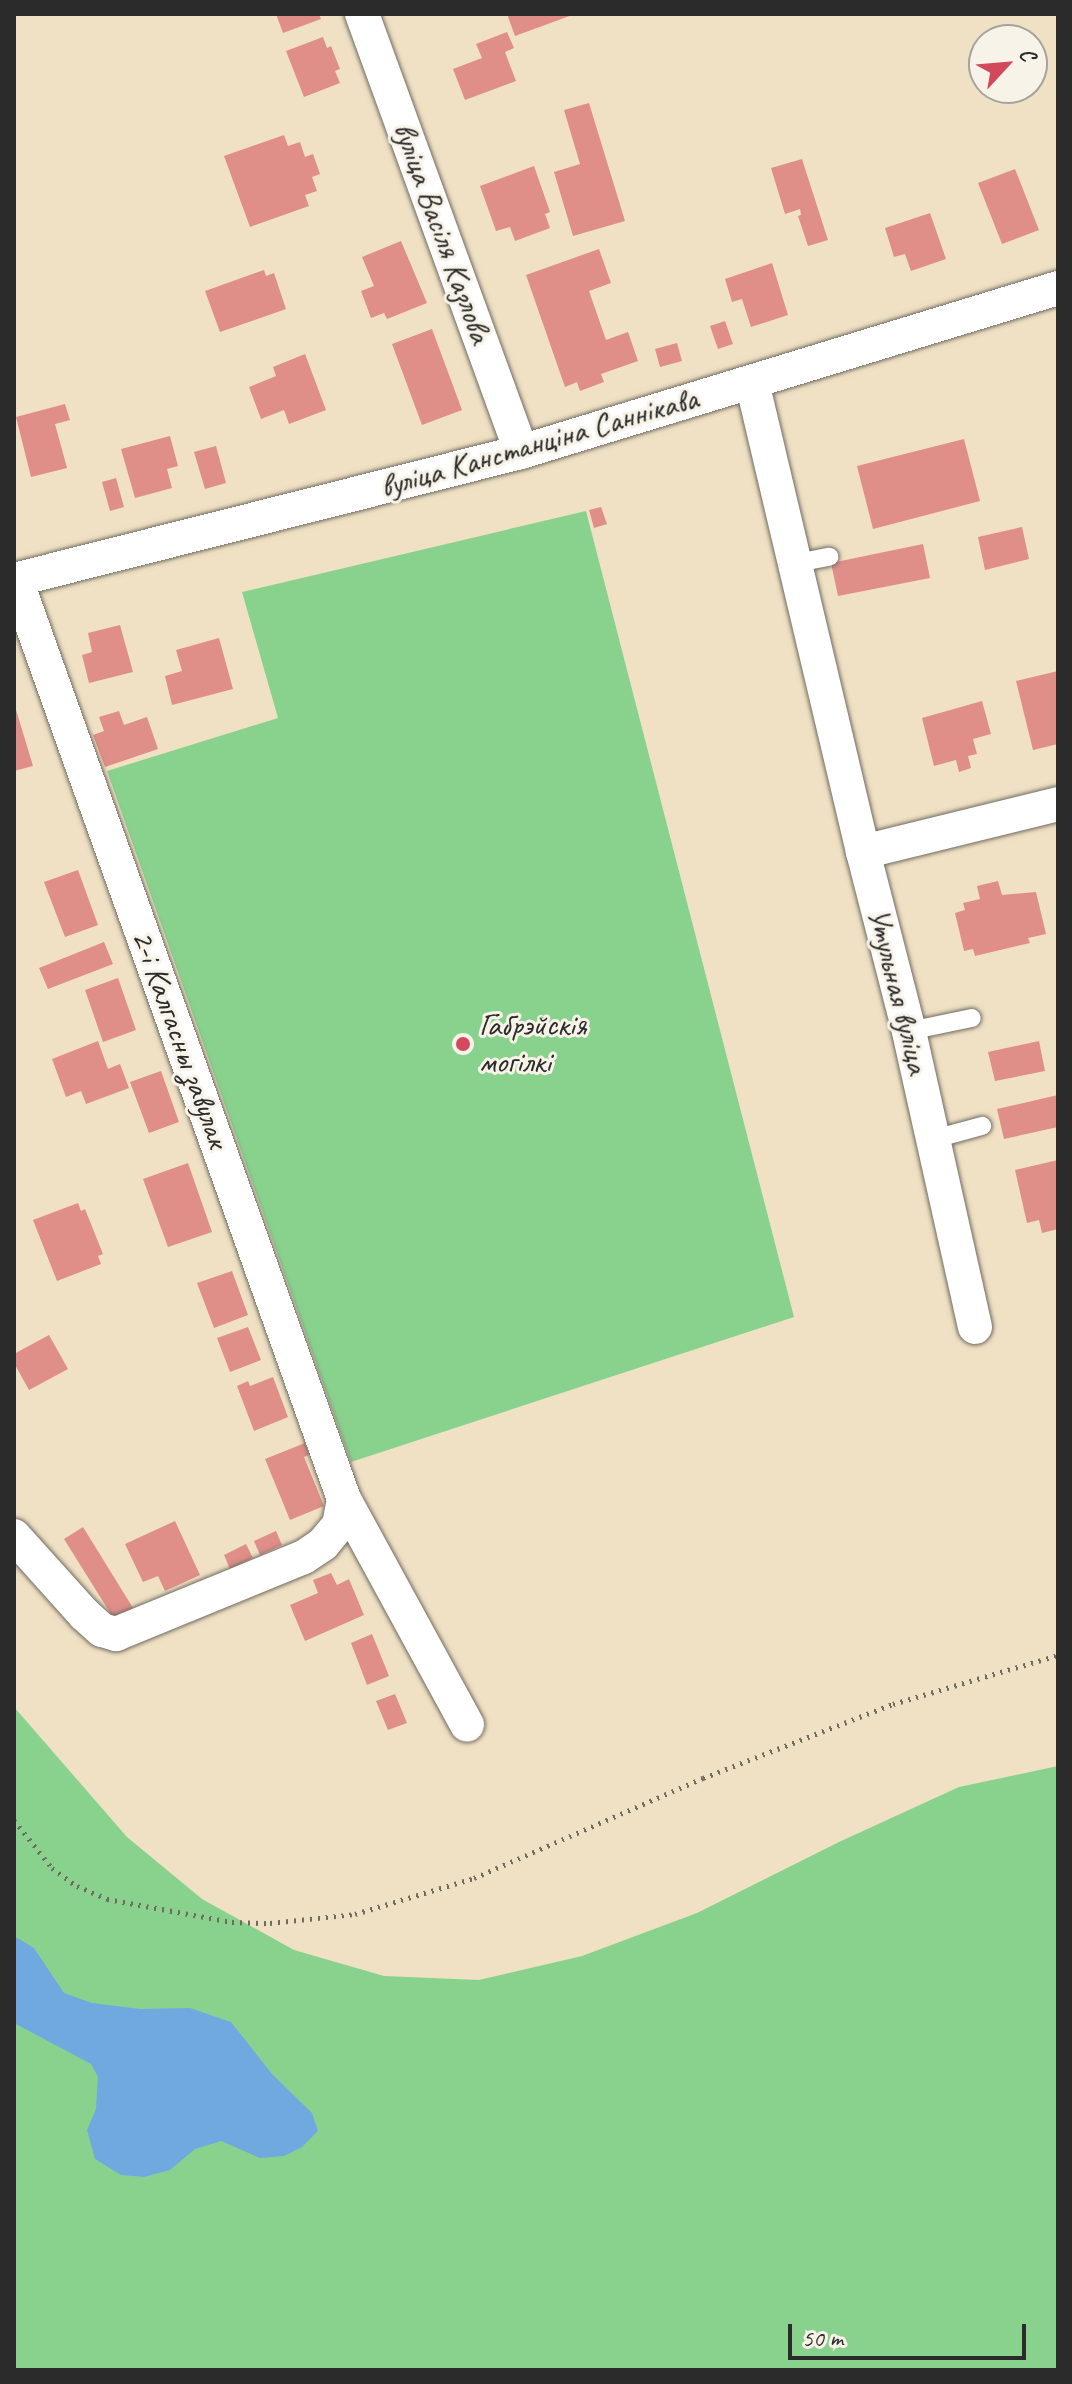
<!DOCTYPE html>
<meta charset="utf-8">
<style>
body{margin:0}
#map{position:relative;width:1072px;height:2384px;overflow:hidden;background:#f0e1c4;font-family:Caveat,sans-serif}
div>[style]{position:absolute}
.green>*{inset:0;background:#89d28e}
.water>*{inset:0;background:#70a9e0}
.building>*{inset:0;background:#df8e88}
.path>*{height:5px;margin-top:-2.5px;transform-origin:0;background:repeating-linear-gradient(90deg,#706b61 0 2px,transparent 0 8px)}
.roads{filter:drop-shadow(0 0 2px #706b61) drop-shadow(0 0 2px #706b61)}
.lane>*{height:18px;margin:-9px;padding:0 9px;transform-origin:9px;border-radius:9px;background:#fff}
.street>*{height:34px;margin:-17px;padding:0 17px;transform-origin:17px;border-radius:17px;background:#fff}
.dots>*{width:22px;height:22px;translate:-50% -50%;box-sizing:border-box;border:4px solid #f7f3e8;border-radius:50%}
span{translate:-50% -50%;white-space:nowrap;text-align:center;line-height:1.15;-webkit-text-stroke:6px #f7f3e8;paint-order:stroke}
.street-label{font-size:32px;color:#2b2b2b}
.poi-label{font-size:32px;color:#2b2b2b}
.left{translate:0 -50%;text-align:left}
.frame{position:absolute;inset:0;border:16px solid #2b2b2b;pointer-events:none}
.north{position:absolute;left:968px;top:24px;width:80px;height:80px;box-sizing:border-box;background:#f7f3e8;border:2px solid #a5a39c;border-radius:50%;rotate:64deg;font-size:22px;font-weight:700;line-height:32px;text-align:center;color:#2b2b2b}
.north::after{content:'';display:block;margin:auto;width:28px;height:36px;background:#d1495b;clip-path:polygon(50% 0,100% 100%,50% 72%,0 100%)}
.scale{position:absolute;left:788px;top:2324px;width:238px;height:36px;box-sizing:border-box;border:4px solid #2b2b2b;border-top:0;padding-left:10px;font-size:24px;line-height:28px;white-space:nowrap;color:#2b2b2b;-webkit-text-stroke:6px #f7f3e8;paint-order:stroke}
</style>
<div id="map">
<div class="green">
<div style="clip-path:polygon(586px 511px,794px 1317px,351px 1462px,107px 771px,278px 718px,242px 592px)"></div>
<div style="clip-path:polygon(14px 1707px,127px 1837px,202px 1899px,294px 1950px,384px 1976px,479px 1980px,582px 1956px,697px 1913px,839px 1842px,959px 1787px,1058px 1766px,1058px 2370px,14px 2370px)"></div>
</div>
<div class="water">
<div style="clip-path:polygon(14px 1936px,34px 1948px,64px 1993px,92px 2003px,140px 2009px,190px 2008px,231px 2022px,272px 2074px,312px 2113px,318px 2131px,302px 2147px,284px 2156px,260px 2158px,221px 2141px,195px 2149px,170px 2170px,144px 2177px,121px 2175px,95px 2159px,87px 2130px,96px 2109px,98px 2077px,91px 2064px,14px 2023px)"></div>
</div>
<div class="building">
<div style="clip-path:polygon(276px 14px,319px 14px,321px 19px,283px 33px)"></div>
<div style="clip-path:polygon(507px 14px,575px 14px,515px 36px)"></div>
<div style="clip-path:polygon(507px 32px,514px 48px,505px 52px,516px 81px,465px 100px,453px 69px,482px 58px,476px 44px)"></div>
<div style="clip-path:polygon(323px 37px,327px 48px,331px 46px,340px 69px,335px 71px,340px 83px,304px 97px,286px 51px)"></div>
<div style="clip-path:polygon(589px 103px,625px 221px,573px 236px,554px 172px,580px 164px,564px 110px)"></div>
<div style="clip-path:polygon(284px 135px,288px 146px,300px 142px,305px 157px,313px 154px,320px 174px,312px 177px,317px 191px,305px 195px,309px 206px,250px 227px,224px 156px)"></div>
<div style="clip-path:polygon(802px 159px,828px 240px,808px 246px,798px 216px,801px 215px,800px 209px,785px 214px,771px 168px)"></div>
<div style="clip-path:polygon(534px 166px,550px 212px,545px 214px,550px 228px,515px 241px,510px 227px,496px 231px,480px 186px)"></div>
<div style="clip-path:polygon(1015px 169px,1039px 230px,1002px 244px,978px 183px)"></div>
<div style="clip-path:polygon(930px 213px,946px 259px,911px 271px,905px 254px,894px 257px,885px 228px)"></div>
<div style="clip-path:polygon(401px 241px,427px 303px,387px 319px,384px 313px,371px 318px,361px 291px,374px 286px,362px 257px)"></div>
<div style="clip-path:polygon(599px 249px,611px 283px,589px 291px,606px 340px,628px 332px,638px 361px,601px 374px,604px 382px,580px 391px,577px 382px,565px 387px,526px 275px)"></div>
<div style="clip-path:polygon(772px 263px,788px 315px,751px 327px,742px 299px,732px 302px,725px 279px)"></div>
<div style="clip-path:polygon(264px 270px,266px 276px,274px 273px,286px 309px,220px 332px,205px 291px)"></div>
<div style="clip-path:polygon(725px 321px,733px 344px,718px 349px,710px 326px)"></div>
<div style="clip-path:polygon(432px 329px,462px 410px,422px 425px,392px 344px)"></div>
<div style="clip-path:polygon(677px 343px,682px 361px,660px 367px,655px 349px)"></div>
<div style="clip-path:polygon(305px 354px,326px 410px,289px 424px,284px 410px,261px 419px,249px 387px,276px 376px,273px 367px)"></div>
<div style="clip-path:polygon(65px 404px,70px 420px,55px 424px,67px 468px,31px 477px,16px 417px)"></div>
<div style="clip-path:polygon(170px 436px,178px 466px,167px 469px,172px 488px,135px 498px,121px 449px)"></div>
<div style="clip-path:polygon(964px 439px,980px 501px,873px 529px,857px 466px)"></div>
<div style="clip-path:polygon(216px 446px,226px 483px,205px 489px,194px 452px)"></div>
<div style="clip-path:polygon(116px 478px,124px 507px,110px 511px,102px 482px)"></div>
<div style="clip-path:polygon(601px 507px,607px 524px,594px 528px,589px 510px)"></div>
<div style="clip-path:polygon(1022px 527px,1029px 559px,985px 570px,978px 537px)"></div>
<div style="clip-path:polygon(923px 544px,930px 578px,838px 596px,831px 563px)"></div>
<div style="clip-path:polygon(120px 625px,133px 672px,89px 683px,82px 655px,92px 652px,88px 633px)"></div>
<div style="clip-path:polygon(219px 638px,233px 689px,172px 705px,165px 676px,182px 671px,176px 650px)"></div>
<div style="clip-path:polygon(1058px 671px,1058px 744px,1033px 750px,1016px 681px)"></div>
<div style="clip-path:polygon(982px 701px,991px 734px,973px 739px,977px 754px,968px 756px,971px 768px,959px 772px,956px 760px,934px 766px,922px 718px)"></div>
<div style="clip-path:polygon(14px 703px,33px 766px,14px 771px)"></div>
<div style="clip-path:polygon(119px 711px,124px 725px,147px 717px,158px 749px,105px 767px,93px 735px,104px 731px,99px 717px)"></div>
<div style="clip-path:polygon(78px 870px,98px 925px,65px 937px,44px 882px)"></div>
<div style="clip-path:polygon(998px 881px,1002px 895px,1036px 892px,1046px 934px,1028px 938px,1030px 943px,975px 956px,973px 949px,964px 951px,955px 913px,965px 910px,963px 903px,980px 899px,977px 886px)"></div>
<div style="clip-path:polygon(104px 942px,113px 964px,48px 989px,39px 968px)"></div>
<div style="clip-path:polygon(118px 978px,136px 1030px,103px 1042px,85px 990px)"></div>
<div style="clip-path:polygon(98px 1041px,108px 1069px,120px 1064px,129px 1088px,86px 1104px,81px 1091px,66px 1097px,52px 1059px)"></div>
<div style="clip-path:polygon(1039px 1041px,1045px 1071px,995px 1081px,988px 1052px)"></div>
<div style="clip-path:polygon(161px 1071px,179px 1122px,149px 1133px,130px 1082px)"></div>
<div style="clip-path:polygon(1058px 1095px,1058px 1127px,1004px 1139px,997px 1109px)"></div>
<div style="clip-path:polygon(1058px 1160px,1058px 1229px,1042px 1233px,1039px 1220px,1027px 1223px,1015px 1170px)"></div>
<div style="clip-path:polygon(188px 1163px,212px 1232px,168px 1247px,143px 1179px)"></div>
<div style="clip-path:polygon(78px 1203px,81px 1211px,85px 1209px,103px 1254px,98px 1256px,101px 1264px,57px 1281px,33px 1220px)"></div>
<div style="clip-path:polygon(232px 1271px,248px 1315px,214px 1328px,197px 1283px)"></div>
<div style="clip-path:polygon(248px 1327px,261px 1360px,230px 1372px,217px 1338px)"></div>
<div style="clip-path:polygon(49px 1335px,68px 1369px,29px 1390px,14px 1363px,14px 1354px)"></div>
<div style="clip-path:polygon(273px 1377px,288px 1417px,254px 1431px,237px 1386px,248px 1381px,250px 1386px)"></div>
<div style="clip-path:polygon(305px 1443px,309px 1455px,304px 1457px,324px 1506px,290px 1520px,265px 1459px)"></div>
<div style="clip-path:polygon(175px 1521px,200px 1575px,165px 1591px,158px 1576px,143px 1582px,125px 1544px)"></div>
<div style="clip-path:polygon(83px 1527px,133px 1608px,114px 1619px,64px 1539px)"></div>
<div style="clip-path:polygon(276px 1531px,282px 1545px,260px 1555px,254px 1541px)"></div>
<div style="clip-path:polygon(246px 1544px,253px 1558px,230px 1569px,224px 1555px)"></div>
<div style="clip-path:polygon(331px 1573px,337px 1585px,349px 1579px,364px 1615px,305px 1641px,290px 1605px,318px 1593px,313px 1580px)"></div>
<div style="clip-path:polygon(372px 1634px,389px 1676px,367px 1685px,351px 1643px)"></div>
<div style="clip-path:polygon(395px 1694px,407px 1723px,388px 1730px,376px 1701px)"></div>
</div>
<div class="path">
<div style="left:14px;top:1820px;width:61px;rotate:51.6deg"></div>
<div style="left:52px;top:1868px;width:31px;rotate:36deg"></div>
<div style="left:77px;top:1886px;width:33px;rotate:23deg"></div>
<div style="left:107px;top:1899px;width:127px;rotate:10.4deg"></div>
<div style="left:232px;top:1922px;width:38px;rotate:2deg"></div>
<div style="left:270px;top:1923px;width:85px;rotate:-6deg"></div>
<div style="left:355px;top:1914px;width:124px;rotate:-16.8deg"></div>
<div style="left:474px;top:1878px;width:250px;rotate:-23.6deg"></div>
<div style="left:703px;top:1778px;width:204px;rotate:-21.3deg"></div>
<div style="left:893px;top:1704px;width:172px;rotate:-16.5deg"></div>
</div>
<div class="roads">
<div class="lane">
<div style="left:797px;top:563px;width:33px;rotate:-11deg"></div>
<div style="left:909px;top:1031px;width:64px;rotate:-11.7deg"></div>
<div style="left:934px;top:1139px;width:50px;rotate:-15.2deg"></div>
</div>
<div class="street">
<div style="left:362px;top:14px;width:466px;rotate:70deg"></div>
<div style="left:752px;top:382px;width:483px;rotate:76.7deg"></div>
<div style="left:14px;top:580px;width:523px;rotate:-14.17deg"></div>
<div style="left:521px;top:452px;width:561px;rotate:-16.98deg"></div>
<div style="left:16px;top:580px;width:976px;rotate:70.36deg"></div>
<div style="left:344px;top:1499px;width:257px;rotate:61.4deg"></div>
<div style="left:975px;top:1327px;width:303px;rotate:-102.6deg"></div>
<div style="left:909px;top:1031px;width:185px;rotate:-104.4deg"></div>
<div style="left:863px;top:852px;width:201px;rotate:-13.8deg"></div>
<div style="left:14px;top:1536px;width:105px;rotate:48.1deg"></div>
<div style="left:84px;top:1614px;width:24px;rotate:42deg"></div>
<div style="left:102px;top:1630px;width:15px;rotate:16deg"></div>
<div style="left:116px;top:1634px;width:203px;rotate:-22.3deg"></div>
<div style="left:304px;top:1557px;width:23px;rotate:-34deg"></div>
<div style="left:323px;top:1544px;width:25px;rotate:-50deg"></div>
<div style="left:339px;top:1525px;width:26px;rotate:-79deg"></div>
</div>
</div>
<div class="dots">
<div style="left:463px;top:1044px;background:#d1495b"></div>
</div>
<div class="street-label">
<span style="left:442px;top:233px;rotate:70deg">вуліца Васіля Казлова</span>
<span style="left:539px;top:443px;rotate:-16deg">вуліца Канстанціна Саннікава</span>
<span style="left:898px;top:991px;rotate:76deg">Утульная вуліца</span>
<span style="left:180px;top:1039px;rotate:70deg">2-і Калгасны завулак</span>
</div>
<div class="poi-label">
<span class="left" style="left:479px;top:1044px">Габрэйскія<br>могілкі</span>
</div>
<div class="frame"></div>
<div class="north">С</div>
<div class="scale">50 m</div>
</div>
